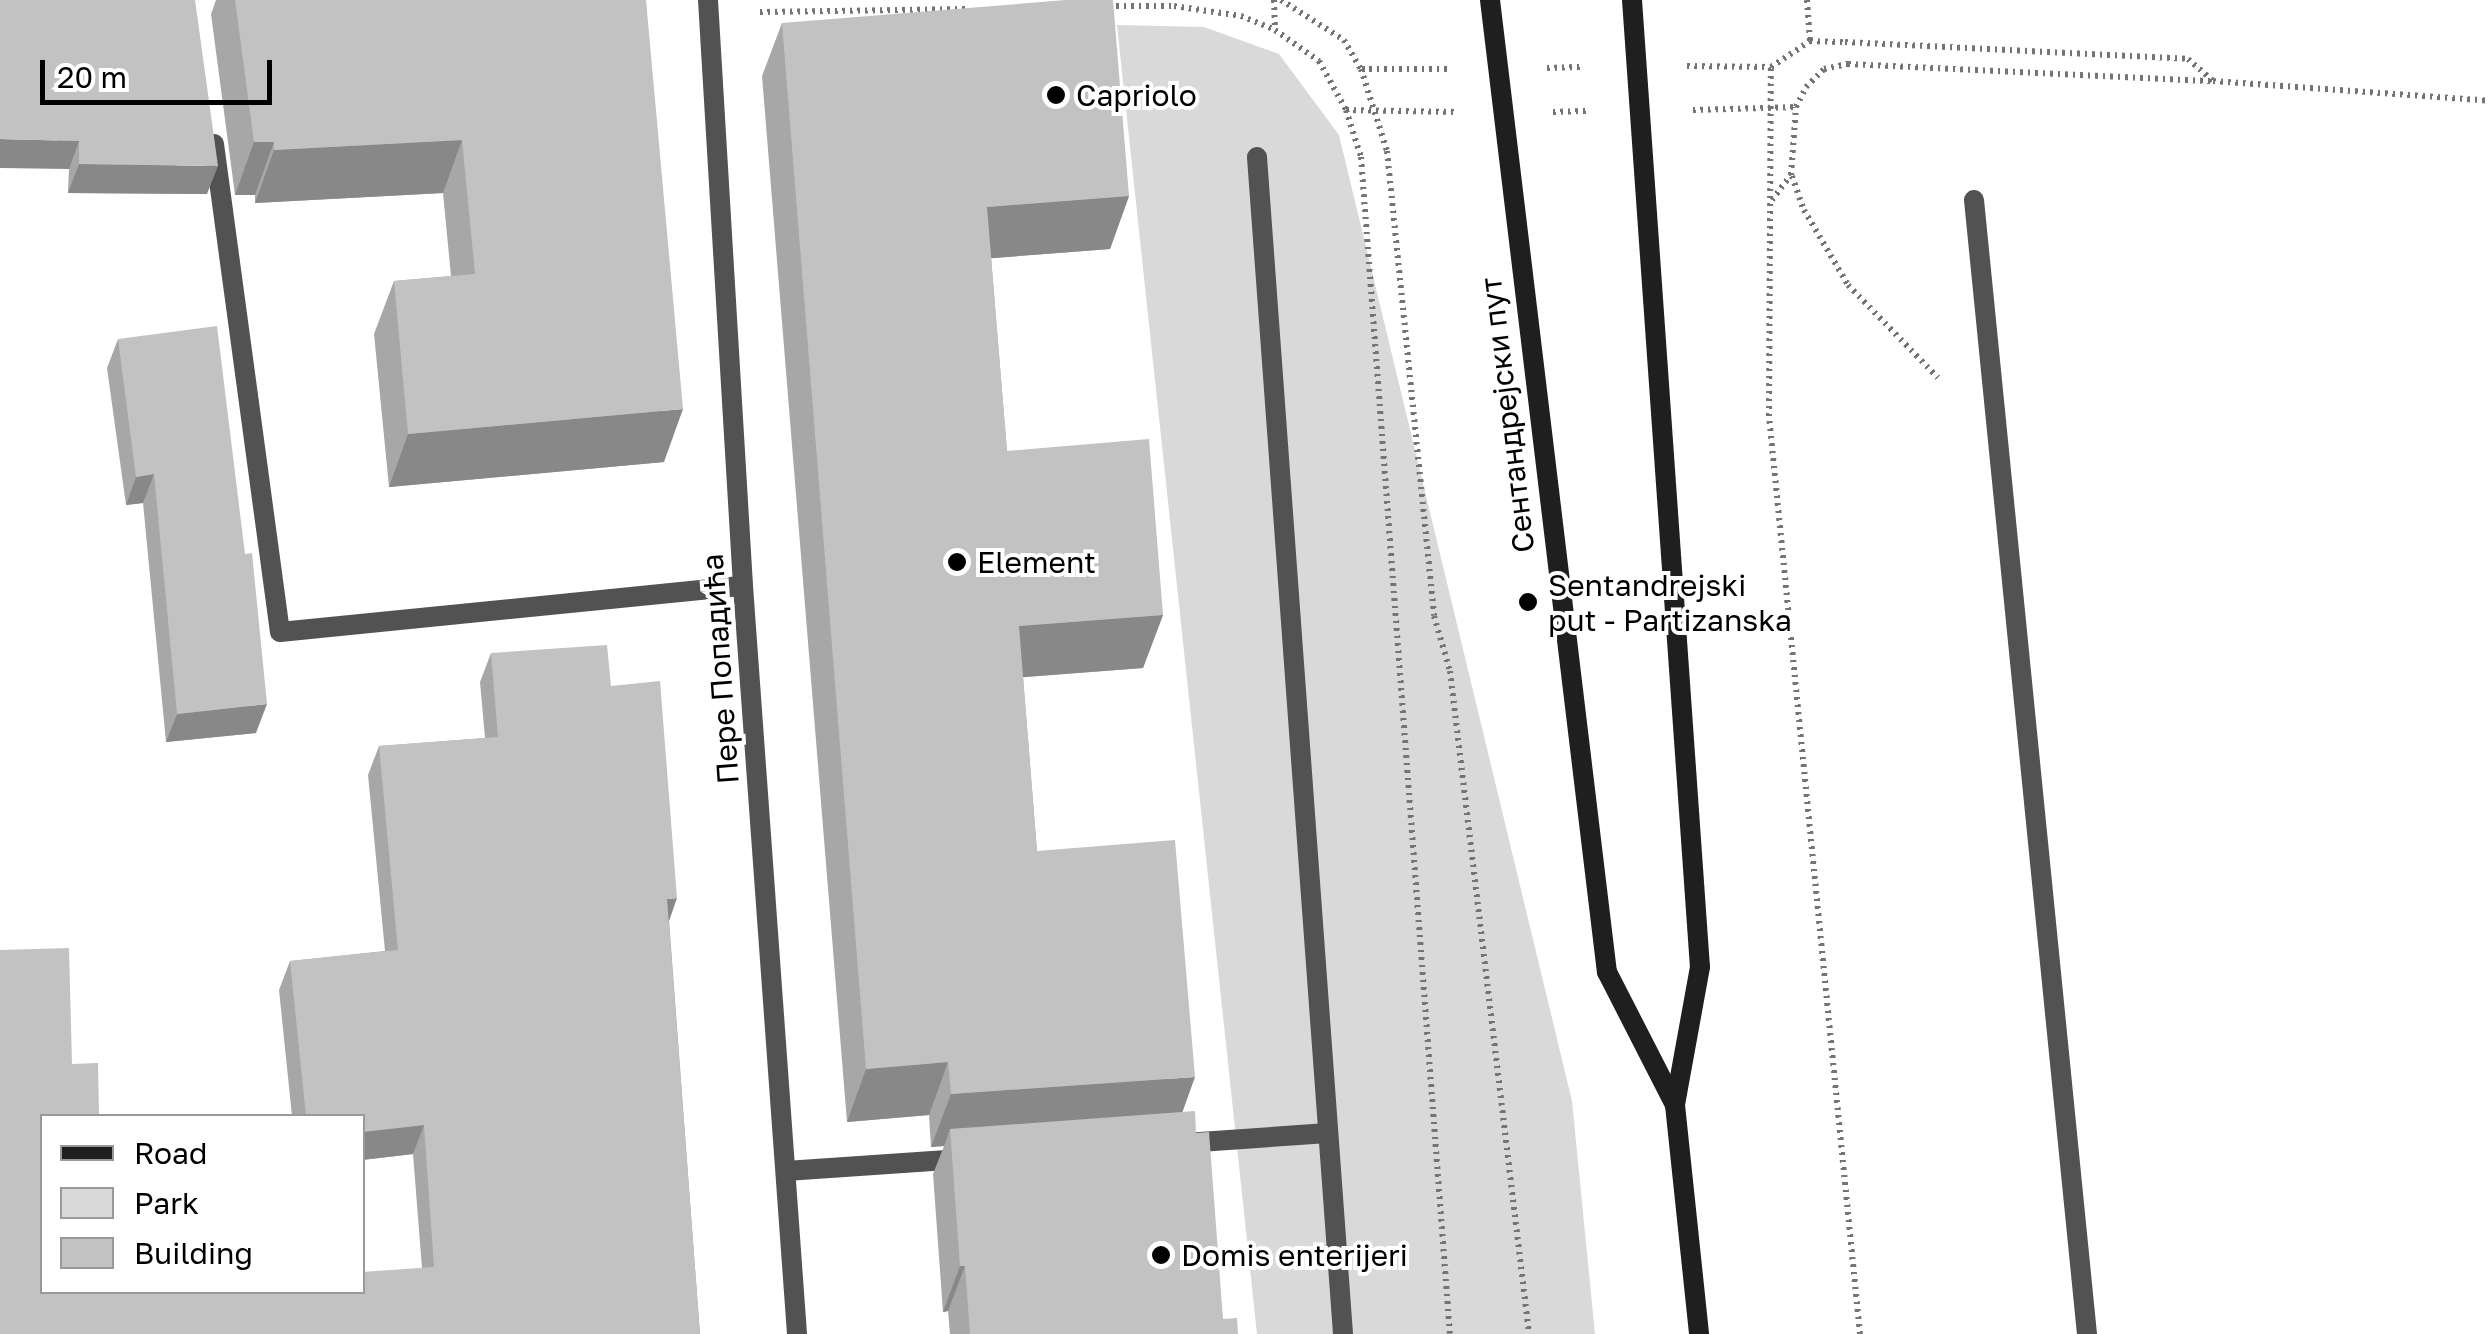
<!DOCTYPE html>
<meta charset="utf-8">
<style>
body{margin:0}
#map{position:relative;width:2490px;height:1334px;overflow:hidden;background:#fff;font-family:"Golos Text",sans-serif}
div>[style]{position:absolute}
.green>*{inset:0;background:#d9d9d9}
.path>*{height:6px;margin-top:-3px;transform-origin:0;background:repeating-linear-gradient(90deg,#747474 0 2.5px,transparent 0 7.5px)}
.service>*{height:20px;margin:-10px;padding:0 10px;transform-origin:10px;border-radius:10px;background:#525252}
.minor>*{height:20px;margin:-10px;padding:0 10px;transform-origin:10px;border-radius:10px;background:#525252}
.secondary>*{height:20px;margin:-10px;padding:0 10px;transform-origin:10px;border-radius:10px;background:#1f1f1f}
.wall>*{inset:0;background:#a7a7a7}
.shaded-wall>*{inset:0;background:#888}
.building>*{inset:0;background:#c2c2c2}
.dots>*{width:28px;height:28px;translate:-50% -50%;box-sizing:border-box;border:5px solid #fff;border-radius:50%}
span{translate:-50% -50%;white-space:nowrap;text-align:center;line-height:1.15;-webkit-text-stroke:8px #fff;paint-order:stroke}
.poi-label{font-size:30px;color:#000}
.left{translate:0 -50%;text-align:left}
.street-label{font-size:30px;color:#000}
.legend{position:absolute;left:40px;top:1114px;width:325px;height:180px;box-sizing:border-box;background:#fff;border:2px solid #999;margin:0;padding:12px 18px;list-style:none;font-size:30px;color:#000}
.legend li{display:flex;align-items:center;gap:20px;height:50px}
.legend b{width:50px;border:2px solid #999}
.scale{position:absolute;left:40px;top:60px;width:232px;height:45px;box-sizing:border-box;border:5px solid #000;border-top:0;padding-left:12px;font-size:30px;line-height:35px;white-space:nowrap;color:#000;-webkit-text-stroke:8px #fff;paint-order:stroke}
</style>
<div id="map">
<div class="green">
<div style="clip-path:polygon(1117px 25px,1204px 27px,1279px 54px,1339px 135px,1572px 1101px,1595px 1334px,1257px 1334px)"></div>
</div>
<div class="path">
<div style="left:1274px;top:0;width:30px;rotate:88deg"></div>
<div style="left:1281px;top:0;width:75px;rotate:32.4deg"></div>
<div style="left:1344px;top:40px;width:34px;rotate:60deg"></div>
<div style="left:1361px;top:69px;width:86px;rotate:72.4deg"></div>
<div style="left:1387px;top:151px;width:467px;rotate:84.2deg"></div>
<div style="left:1434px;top:616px;width:57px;rotate:73.8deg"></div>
<div style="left:1450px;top:671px;width:668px;rotate:83.2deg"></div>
<div style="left:1807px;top:0;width:41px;rotate:85.8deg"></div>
<div style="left:1109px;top:6px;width:65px"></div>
<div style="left:1174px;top:6px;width:68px;rotate:8.5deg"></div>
<div style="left:1241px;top:16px;width:37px;rotate:22deg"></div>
<div style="left:1275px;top:30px;width:54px;rotate:35.2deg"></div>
<div style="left:1319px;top:61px;width:56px;rotate:61.1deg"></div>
<div style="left:1346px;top:110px;width:109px;rotate:1.1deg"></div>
<div style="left:760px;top:12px;width:207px;rotate:-0.8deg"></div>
<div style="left:1687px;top:66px;width:84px;rotate:0.7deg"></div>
<div style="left:1547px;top:68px;width:37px;rotate:-2deg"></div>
<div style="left:1362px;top:69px;width:87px"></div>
<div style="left:1346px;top:110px;width:49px;rotate:72.3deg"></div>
<div style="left:1361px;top:157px;width:1180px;rotate:85.68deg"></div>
<div style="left:1693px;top:110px;width:103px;rotate:-1.7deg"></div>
<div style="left:1553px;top:112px;width:37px;rotate:-2deg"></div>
<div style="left:1792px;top:176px;width:36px;rotate:71deg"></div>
<div style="left:1804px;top:210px;width:87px;rotate:59.6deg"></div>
<div style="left:1848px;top:285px;width:129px;rotate:45.9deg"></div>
<div style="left:1772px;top:200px;width:31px;rotate:-53deg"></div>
<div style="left:1791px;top:175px;width:68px;rotate:-85.8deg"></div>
<div style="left:1796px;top:107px;width:22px;rotate:-63deg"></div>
<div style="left:1806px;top:87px;width:25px;rotate:-45deg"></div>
<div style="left:1824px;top:69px;width:25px;rotate:-12deg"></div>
<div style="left:1848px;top:64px;width:365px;rotate:2.7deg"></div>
<div style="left:1860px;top:1334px;width:922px;rotate:-95.66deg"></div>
<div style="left:1769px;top:416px;width:349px;rotate:-89.7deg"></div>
<div style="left:1771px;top:67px;width:47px;rotate:-33.7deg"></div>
<div style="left:1810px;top:41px;width:35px;rotate:2deg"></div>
<div style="left:1845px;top:42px;width:343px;rotate:2.8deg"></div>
<div style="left:2188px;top:59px;width:33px;rotate:41deg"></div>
<div style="left:2213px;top:81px;width:278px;rotate:4.1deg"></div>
</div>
<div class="service">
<div style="left:214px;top:144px;width:492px;rotate:82.3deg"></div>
<div style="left:280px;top:632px;width:465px;rotate:-5.7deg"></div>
<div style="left:1257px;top:157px;width:1180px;rotate:85.82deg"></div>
<div style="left:1974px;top:200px;width:1140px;rotate:84.31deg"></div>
<div style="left:1185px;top:1143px;width:143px;rotate:-4deg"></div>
<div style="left:786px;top:1171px;width:176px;rotate:-3.9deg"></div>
</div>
<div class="minor">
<div style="left:708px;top:0;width:587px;rotate:86.58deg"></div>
<div style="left:743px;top:586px;width:750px;rotate:85.87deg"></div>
</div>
<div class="secondary">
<div style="left:1490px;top:0;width:979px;rotate:83.14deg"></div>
<div style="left:1607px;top:972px;width:149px;rotate:62.9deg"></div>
<div style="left:1632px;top:0;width:969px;rotate:85.98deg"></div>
<div style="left:1700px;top:967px;width:140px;rotate:100.3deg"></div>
<div style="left:1675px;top:1105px;width:230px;rotate:84deg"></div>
</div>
<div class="wall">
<div style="clip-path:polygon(0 0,207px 194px,68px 193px,69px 169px)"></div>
<div style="clip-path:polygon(216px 0,646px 0,664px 462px,389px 487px,374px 334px,394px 281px,451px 276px,443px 193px,255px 203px,255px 195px,235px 195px,211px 14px)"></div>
<div style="clip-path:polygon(782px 23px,1129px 196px,1110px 249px,991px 258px,1007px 451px,1163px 615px,1143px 668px,1023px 677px,1037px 851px,1182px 1112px,1196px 1133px,1223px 1319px,1238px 1334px,950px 1334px,948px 1311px,943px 1312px,933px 1174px,944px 1146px,931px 1147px,929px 1115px,847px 1122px,762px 76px)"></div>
<div style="clip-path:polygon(118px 339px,256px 733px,166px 742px,143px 503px,126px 505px,107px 368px)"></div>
<div style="clip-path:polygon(491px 653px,611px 686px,669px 920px,700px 1334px,42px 1292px,362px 1292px,422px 1268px,413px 1154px,362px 1160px,362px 1116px,292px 1116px,279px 990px,290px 961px,385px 951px,368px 775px,379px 746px,485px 738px,480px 682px)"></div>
</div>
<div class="shaded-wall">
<div style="clip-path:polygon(0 139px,79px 141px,69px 169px,0 168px)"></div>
<div style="clip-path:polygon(462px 140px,443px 193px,255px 203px,274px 150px)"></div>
<div style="clip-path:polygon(254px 142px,274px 142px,255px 195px,235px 195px)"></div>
<div style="clip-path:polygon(79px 164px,218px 166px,207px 194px,68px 193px)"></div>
<div style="clip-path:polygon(1129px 196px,1110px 249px,968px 260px,987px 207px)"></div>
<div style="clip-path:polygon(683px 409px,664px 462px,389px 487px,408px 434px)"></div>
<div style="clip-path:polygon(154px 474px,143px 503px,126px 505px,136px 477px)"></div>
<div style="clip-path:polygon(1163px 615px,1143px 668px,1000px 679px,1019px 626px)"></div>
<div style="clip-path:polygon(267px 704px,256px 733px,166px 742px,177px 714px)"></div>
<div style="clip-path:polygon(677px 898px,667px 927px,667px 899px)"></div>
<div style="clip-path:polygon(948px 1062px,929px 1115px,847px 1122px,866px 1069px)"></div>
<div style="clip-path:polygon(1195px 1077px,1176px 1130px,950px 1129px,944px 1146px,931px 1147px,951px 1094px)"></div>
<div style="clip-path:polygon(424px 1125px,413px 1154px,362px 1160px,362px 1132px)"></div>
<div style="clip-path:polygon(960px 1266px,965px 1266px,948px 1311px,943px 1312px)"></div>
</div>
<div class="building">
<div style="clip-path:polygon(0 0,195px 0,218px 166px,79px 164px,79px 141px,0 139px)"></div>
<div style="clip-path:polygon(235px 0,646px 0,683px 409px,408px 434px,394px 281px,475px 274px,462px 140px,274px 150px,274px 142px,254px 142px)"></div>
<div style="clip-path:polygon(1066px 0,1113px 0,1129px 196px,987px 207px,1007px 451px,1149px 439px,1163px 615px,1019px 626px,1037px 851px,1175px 840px,1195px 1077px,951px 1094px,948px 1062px,866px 1069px,782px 23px)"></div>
<div style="clip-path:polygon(217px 326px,245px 554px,252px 553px,267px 704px,177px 714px,154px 474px,136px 477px,118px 339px)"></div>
<div style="clip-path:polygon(607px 645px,611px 686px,660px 681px,677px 898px,667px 899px,700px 1334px,0 1334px,0 950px,69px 948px,72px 1064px,98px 1063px,99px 1116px,42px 1116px,42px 1292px,362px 1292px,362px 1272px,434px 1267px,424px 1125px,362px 1132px,362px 1116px,306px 1116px,290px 961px,398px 950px,379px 746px,498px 737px,491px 653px)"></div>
<div style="clip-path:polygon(1195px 1111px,1196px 1133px,1209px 1132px,1223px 1319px,1237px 1318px,1238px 1334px,970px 1334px,965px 1266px,960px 1266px,950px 1129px)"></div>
</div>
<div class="dots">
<div style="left:1056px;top:95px;background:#000"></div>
<div style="left:957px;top:562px;background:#000"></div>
<div style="left:1528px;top:602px;background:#000"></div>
<div style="left:1161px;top:1255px;background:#000"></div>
</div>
<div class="poi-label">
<span class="left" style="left:1076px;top:95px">Capriolo</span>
<span class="left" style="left:977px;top:562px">Element</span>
<span class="left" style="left:1548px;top:602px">Sentandrejski<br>put - Partizanska</span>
<span class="left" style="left:1181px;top:1255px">Domis enterijeri</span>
</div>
<div class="street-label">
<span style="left:1507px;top:415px;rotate:-97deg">Сентандрејски пут</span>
<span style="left:720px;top:669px;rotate:-94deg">Пере Попадића</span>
</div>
<ul class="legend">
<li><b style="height:12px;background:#1f1f1f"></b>Road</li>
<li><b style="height:28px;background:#d9d9d9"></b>Park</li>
<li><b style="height:28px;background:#c2c2c2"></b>Building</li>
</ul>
<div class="scale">20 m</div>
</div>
